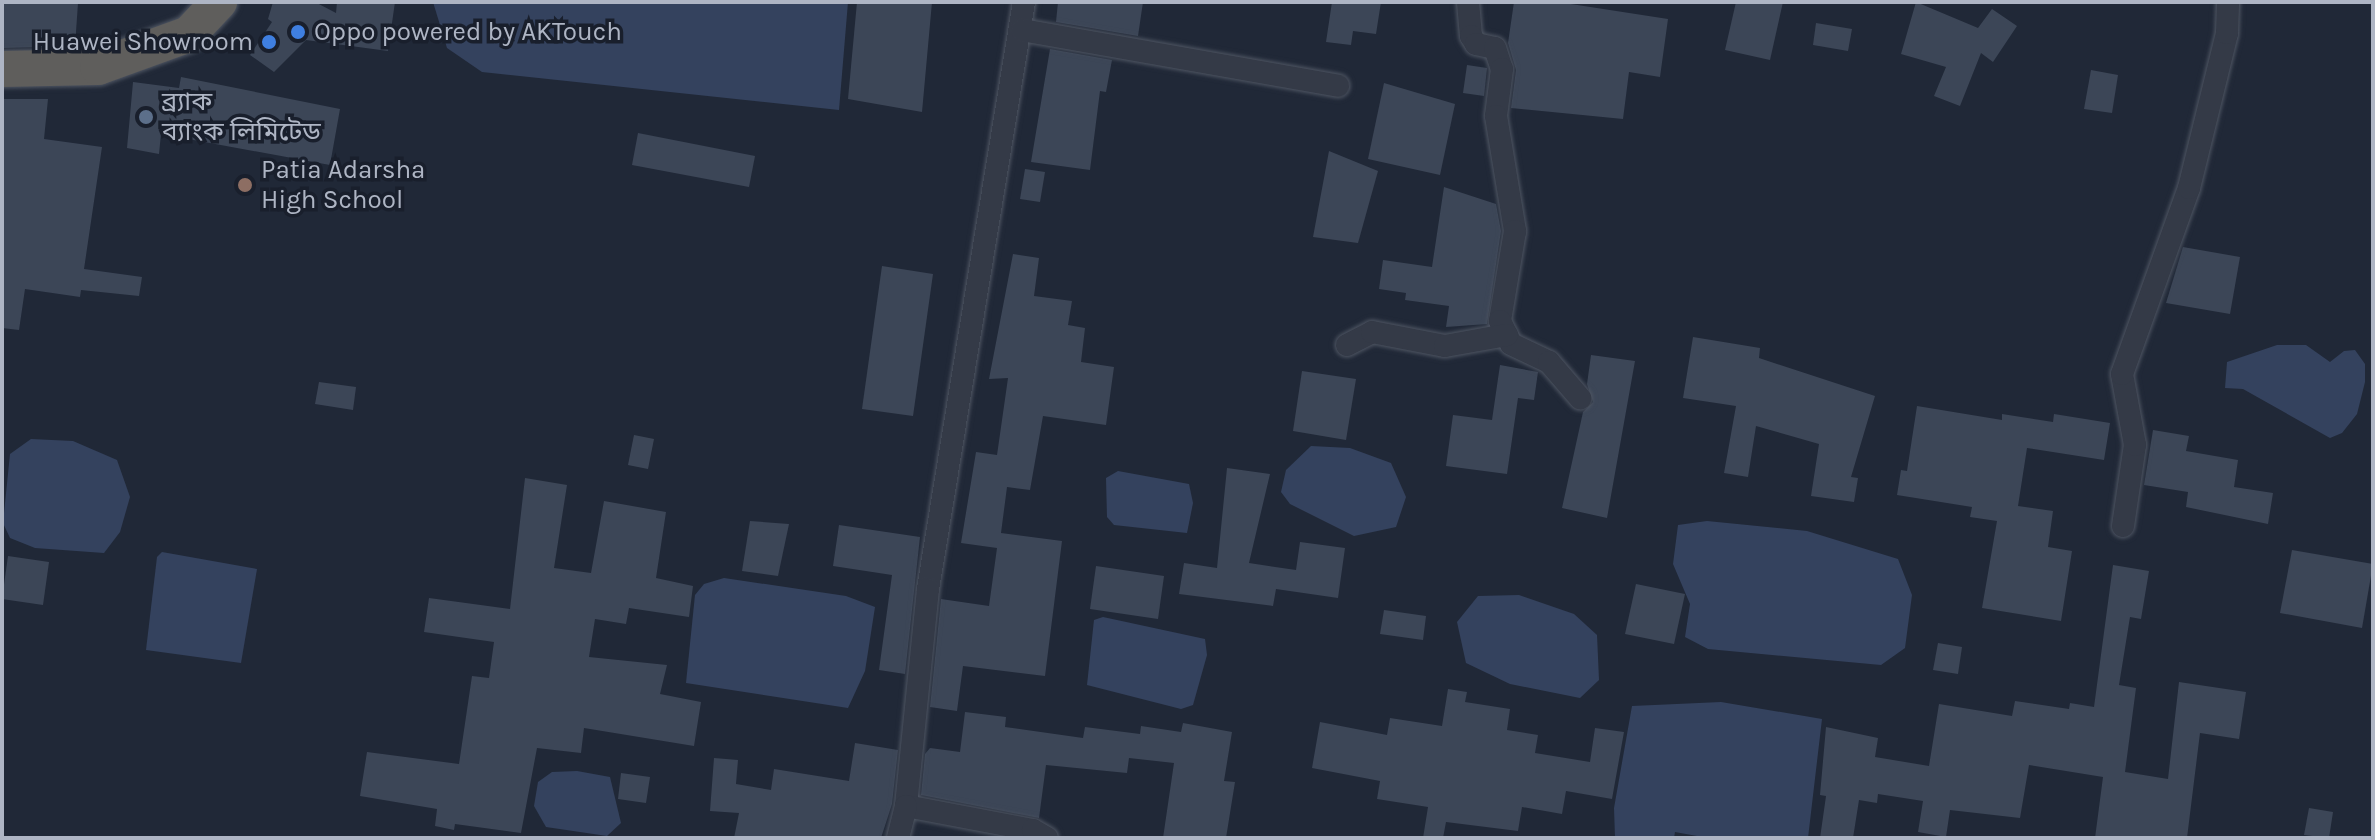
<!DOCTYPE html>
<meta charset="utf-8">
<style>
body{margin:0}
#map{position:relative;width:2375px;height:840px;overflow:hidden;background:#202837;font-family:Karla,"Noto Sans Bengali",sans-serif}
div>[style]{position:absolute}
.water>*{inset:0;background:#34425e}
.building>*{inset:0;background:#3c4657}
.roads{filter:drop-shadow(0 0 2px #4e5562) drop-shadow(0 0 2px #4e5562)}
.minor>*{height:22px;margin:-11px;padding:0 11px;transform-origin:11px;border-radius:11px;background:#343a47}
.trunk>*{height:36px;margin:-18px;padding:0 18px;transform-origin:18px;border-radius:18px;background:#5f5e5c}
.dots>*{width:22px;height:22px;translate:-50% -50%;box-sizing:border-box;border:4px solid #191f2c;border-radius:50%}
span{translate:-50% -50%;white-space:nowrap;text-align:center;line-height:1.15;-webkit-text-stroke:7px #191f2c;paint-order:stroke}
.poi-label{font-size:26px;color:#aeb5c4}
.left{translate:0 -50%;text-align:left}
.right{translate:-100% -50%;text-align:right}
.frame{position:absolute;inset:0;border:4px solid #aeb5c4;pointer-events:none}
</style>
<div id="map">
<div class="water">
<div style="clip-path:polygon(433px 2px,848px 2px,839px 110px,482px 72px,447px 48px)"></div>
<div style="clip-path:polygon(2277px 345px,2306px 345px,2330px 362px,2344px 351px,2355px 350px,2365px 364px,2365px 382px,2357px 414px,2342px 433px,2330px 438px,2243px 389px,2225px 388px,2227px 362px)"></div>
<div style="clip-path:polygon(31px 439px,73px 441px,117px 460px,130px 497px,120px 532px,104px 553px,35px 548px,10px 538px,3px 523px,10px 454px)"></div>
<div style="clip-path:polygon(1311px 446px,1350px 448px,1391px 463px,1406px 497px,1396px 527px,1354px 536px,1290px 504px,1281px 492px,1286px 470px)"></div>
<div style="clip-path:polygon(1118px 471px,1189px 484px,1193px 503px,1187px 533px,1114px 525px,1107px 517px,1106px 478px)"></div>
<div style="clip-path:polygon(1707px 521px,1807px 531px,1898px 559px,1912px 595px,1905px 648px,1881px 665px,1708px 649px,1685px 637px,1690px 604px,1673px 564px,1678px 525px)"></div>
<div style="clip-path:polygon(162px 552px,257px 569px,241px 663px,146px 650px,157px 557px)"></div>
<div style="clip-path:polygon(724px 578px,846px 596px,875px 607px,865px 671px,848px 708px,686px 683px,695px 595px,704px 584px)"></div>
<div style="clip-path:polygon(1519px 595px,1574px 614px,1597px 635px,1599px 680px,1580px 698px,1510px 684px,1466px 663px,1457px 622px,1478px 596px)"></div>
<div style="clip-path:polygon(1103px 617px,1205px 639px,1207px 655px,1193px 705px,1181px 709px,1087px 685px,1094px 620px)"></div>
<div style="clip-path:polygon(1721px 702px,1822px 719px,1808px 838px,1708px 838px,1675px 832px,1674px 838px,1615px 838px,1614px 808px,1632px 706px)"></div>
<div style="clip-path:polygon(577px 771px,610px 777px,621px 823px,607px 836px,546px 827px,534px 806px,538px 782px,552px 772px)"></div>
</div>
<div class="building">
<div style="clip-path:polygon(2px 2px,78px 3px,75px 46px,2px 48px)"></div>
<div style="clip-path:polygon(273px 2px,315px 2px,336px 13px,337px 2px,395px 2px,388px 51px,306px 40px,274px 72px,250px 55px,272px 22px,268px 19px)"></div>
<div style="clip-path:polygon(857px 2px,932px 2px,922px 112px,848px 99px)"></div>
<div style="clip-path:polygon(1058px 2px,1143px 2px,1138px 36px,1056px 22px)"></div>
<div style="clip-path:polygon(1332px 2px,1381px 2px,1376px 34px,1353px 31px,1351px 45px,1326px 42px)"></div>
<div style="clip-path:polygon(1514px 2px,1558px 2px,1668px 19px,1660px 77px,1629px 72px,1623px 119px,1511px 108px,1516px 70px,1508px 43px)"></div>
<div style="clip-path:polygon(1736px 2px,1783px 2px,1770px 60px,1725px 50px)"></div>
<div style="clip-path:polygon(1916px 2px,1978px 28px,1992px 9px,2017px 26px,1993px 62px,1981px 53px,1960px 106px,1934px 96px,1946px 67px,1901px 54px)"></div>
<div style="clip-path:polygon(1816px 23px,1852px 29px,1848px 51px,1813px 45px)"></div>
<div style="clip-path:polygon(1050px 49px,1112px 60px,1106px 92px,1100px 91px,1090px 170px,1031px 162px)"></div>
<div style="clip-path:polygon(1467px 65px,1487px 68px,1484px 96px,1463px 93px)"></div>
<div style="clip-path:polygon(2091px 70px,2118px 75px,2112px 113px,2084px 109px)"></div>
<div style="clip-path:polygon(181px 77px,340px 109px,330px 165px,161px 134px,159px 154px,127px 148px,133px 82px,179px 88px)"></div>
<div style="clip-path:polygon(1384px 83px,1455px 104px,1440px 175px,1368px 159px)"></div>
<div style="clip-path:polygon(2px 99px,48px 99px,44px 139px,102px 147px,84px 269px,142px 277px,139px 296px,81px 290px,80px 297px,25px 289px,19px 330px,2px 328px)"></div>
<div style="clip-path:polygon(638px 133px,755px 156px,749px 187px,632px 165px)"></div>
<div style="clip-path:polygon(1329px 151px,1378px 171px,1358px 243px,1313px 237px)"></div>
<div style="clip-path:polygon(1025px 169px,1045px 172px,1040px 202px,1020px 199px)"></div>
<div style="clip-path:polygon(1444px 187px,1496px 204px,1501px 231px,1487px 324px,1446px 327px,1449px 306px,1405px 300px,1406px 293px,1379px 289px,1383px 260px,1432px 267px)"></div>
<div style="clip-path:polygon(2183px 247px,2240px 257px,2230px 314px,2166px 303px)"></div>
<div style="clip-path:polygon(1013px 254px,1039px 258px,1034px 296px,1072px 301px,1068px 325px,1085px 328px,1081px 362px,1114px 367px,1106px 425px,1043px 416px,1030px 490px,1007px 487px,1001px 533px,1062px 541px,1045px 676px,963px 666px,957px 711px,930px 707px,941px 599px,989px 606px,997px 548px,961px 543px,976px 452px,997px 455px,1008px 378px,989px 379px)"></div>
<div style="clip-path:polygon(882px 266px,933px 274px,913px 416px,862px 409px)"></div>
<div style="clip-path:polygon(1693px 337px,1760px 348px,1759px 358px,1875px 396px,1851px 477px,1858px 478px,1854px 502px,1811px 496px,1819px 444px,1756px 426px,1748px 477px,1724px 473px,1736px 406px,1683px 398px)"></div>
<div style="clip-path:polygon(1591px 355px,1635px 361px,1607px 518px,1562px 508px,1583px 412px,1593px 402px,1587px 384px)"></div>
<div style="clip-path:polygon(1500px 365px,1538px 372px,1534px 400px,1518px 398px,1507px 474px,1446px 466px,1453px 415px,1492px 420px)"></div>
<div style="clip-path:polygon(1302px 371px,1356px 379px,1346px 440px,1293px 431px)"></div>
<div style="clip-path:polygon(319px 382px,356px 387px,353px 410px,315px 404px)"></div>
<div style="clip-path:polygon(1917px 406px,2002px 420px,2002px 414px,2053px 422px,2054px 414px,2110px 423px,2104px 460px,2027px 448px,2018px 506px,2053px 511px,2048px 547px,2072px 551px,2061px 621px,1982px 608px,1997px 521px,1970px 517px,1972px 507px,1897px 495px,1901px 470px,1907px 471px)"></div>
<div style="clip-path:polygon(2153px 430px,2189px 436px,2186px 451px,2238px 460px,2234px 487px,2273px 493px,2268px 524px,2186px 507px,2188px 492px,2144px 485px)"></div>
<div style="clip-path:polygon(634px 435px,654px 439px,648px 469px,628px 465px)"></div>
<div style="clip-path:polygon(1227px 468px,1270px 474px,1249px 563px,1296px 570px,1300px 542px,1345px 548px,1338px 598px,1276px 589px,1273px 606px,1179px 594px,1184px 563px,1217px 568px)"></div>
<div style="clip-path:polygon(525px 478px,567px 485px,554px 568px,591px 573px,604px 501px,666px 512px,656px 578px,693px 586px,689px 617px,629px 608px,626px 624px,595px 619px,589px 657px,667px 665px,660px 694px,701px 702px,694px 746px,584px 728px,581px 753px,537px 748px,521px 833px,455px 824px,454px 830px,435px 826px,437px 809px,360px 796px,367px 752px,459px 764px,472px 676px,489px 678px,494px 642px,424px 632px,429px 598px,510px 609px)"></div>
<div style="clip-path:polygon(750px 521px,789px 524px,778px 576px,742px 571px)"></div>
<div style="clip-path:polygon(839px 525px,920px 537px,905px 674px,879px 670px,892px 575px,833px 566px)"></div>
<div style="clip-path:polygon(2292px 550px,2373px 564px,2362px 628px,2280px 613px)"></div>
<div style="clip-path:polygon(8px 556px,49px 562px,43px 605px,2px 599px)"></div>
<div style="clip-path:polygon(2113px 565px,2149px 571px,2141px 619px,2130px 617px,2119px 685px,2136px 688px,2125px 772px,2168px 779px,2179px 682px,2246px 692px,2239px 739px,2200px 733px,2187px 838px,2095px 838px,2103px 777px,2029px 765px,2020px 818px,1950px 810px,1946px 837px,1918px 832px,1923px 801px,1878px 794px,1877px 803px,1859px 800px,1853px 838px,1820px 838px,1826px 796px,1820px 795px,1826px 727px,1878px 738px,1875px 757px,1929px 766px,1939px 704px,2012px 716px,2015px 701px,2069px 709px,2070px 703px,2094px 707px)"></div>
<div style="clip-path:polygon(1096px 566px,1164px 576px,1158px 619px,1090px 609px)"></div>
<div style="clip-path:polygon(1636px 584px,1685px 594px,1674px 644px,1625px 634px)"></div>
<div style="clip-path:polygon(1384px 610px,1426px 616px,1423px 640px,1380px 634px)"></div>
<div style="clip-path:polygon(1938px 643px,1962px 647px,1958px 674px,1933px 670px)"></div>
<div style="clip-path:polygon(1448px 689px,1467px 692px,1465px 702px,1510px 709px,1507px 730px,1538px 735px,1535px 753px,1590px 762px,1595px 728px,1624px 732px,1612px 799px,1566px 791px,1562px 814px,1522px 807px,1518px 831px,1446px 822px,1443px 838px,1423px 838px,1428px 807px,1377px 799px,1380px 781px,1312px 768px,1320px 722px,1387px 735px,1390px 718px,1442px 726px)"></div>
<div style="clip-path:polygon(965px 712px,1006px 717px,1005px 727px,1083px 738px,1085px 727px,1140px 734px,1141px 726px,1181px 732px,1183px 723px,1232px 732px,1224px 781px,1235px 782px,1226px 838px,1163px 838px,1174px 763px,1129px 758px,1127px 773px,1046px 765px,1039px 818px,921px 795px,925px 754px,930px 748px,960px 752px)"></div>
<div style="clip-path:polygon(855px 743px,898px 750px,892px 804px,881px 838px,734px 838px,739px 813px,710px 811px,714px 758px,738px 760px,736px 784px,771px 790px,774px 769px,849px 781px)"></div>
<div style="clip-path:polygon(621px 773px,650px 777px,646px 803px,618px 799px)"></div>
<div style="clip-path:polygon(2309px 808px,2333px 812px,2329px 838px,2304px 835px)"></div>
</div>
<div class="roads">
<div class="minor">
<div style="left:1024px;top:2px;width:595px;rotate:99.29deg"></div>
<div style="left:928px;top:589px;width:218px;rotate:95.8deg"></div>
<div style="left:906px;top:806px;width:129px;rotate:10.7deg"></div>
<div style="left:1033px;top:830px;width:16px;rotate:30deg"></div>
<div style="left:1468px;top:2px;width:34px;rotate:85deg"></div>
<div style="left:1471px;top:36px;width:9px;rotate:58deg"></div>
<div style="left:1476px;top:44px;width:19px;rotate:12deg"></div>
<div style="left:1495px;top:48px;width:22px;rotate:72deg"></div>
<div style="left:1502px;top:69px;width:47px;rotate:97.3deg"></div>
<div style="left:1496px;top:116px;width:117px;rotate:80.6deg"></div>
<div style="left:1515px;top:231px;width:91px;rotate:99.5deg"></div>
<div style="left:1500px;top:321px;width:25px;rotate:64deg"></div>
<div style="left:1511px;top:344px;width:42px;rotate:25.3deg"></div>
<div style="left:1549px;top:362px;width:48px;rotate:49.3deg"></div>
<div style="left:1022px;top:30px;width:321px;rotate:10deg"></div>
<div style="left:1347px;top:345px;width:28px;rotate:-27deg"></div>
<div style="left:1372px;top:332px;width:74px;rotate:10.9deg"></div>
<div style="left:1445px;top:346px;width:63px;rotate:-10.1deg"></div>
<div style="left:2123px;top:526px;width:82px;rotate:-81.6deg"></div>
<div style="left:2135px;top:445px;width:72px;rotate:-100.4deg"></div>
<div style="left:2122px;top:374px;width:198px;rotate:-70.2deg"></div>
<div style="left:2189px;top:188px;width:160px;rotate:-76.2deg"></div>
<div style="left:2227px;top:33px;width:31px;rotate:-88deg"></div>
<div style="left:898px;top:838px;width:33px;rotate:-76deg"></div>
</div>
<div class="trunk">
<div style="left:2px;top:69px;width:96px;rotate:-1.2deg"></div>
<div style="left:98px;top:67px;width:97px;rotate:-19.9deg"></div>
<div style="left:189px;top:34px;width:44px;rotate:-46.8deg"></div>
</div>
</div>
<div class="dots">
<div style="left:298px;top:32px;background:#3f7fe0"></div>
<div style="left:269px;top:42px;background:#3f7fe0"></div>
<div style="left:146px;top:117px;background:#5c6f8a"></div>
<div style="left:245px;top:185px;background:#8d6e63"></div>
</div>
<div class="poi-label">
<span class="left" style="left:314px;top:32px">Oppo powered by AKTouch</span>
<span class="right" style="left:253px;top:42px">Huawei Showroom</span>
<span class="left" style="left:162px;top:117px">ব্র্যাক<br>ব্যাংক লিমিটেড</span>
<span class="left" style="left:261px;top:185px">Patia Adarsha<br>High School</span>
</div>
<div class="frame"></div>
</div>
